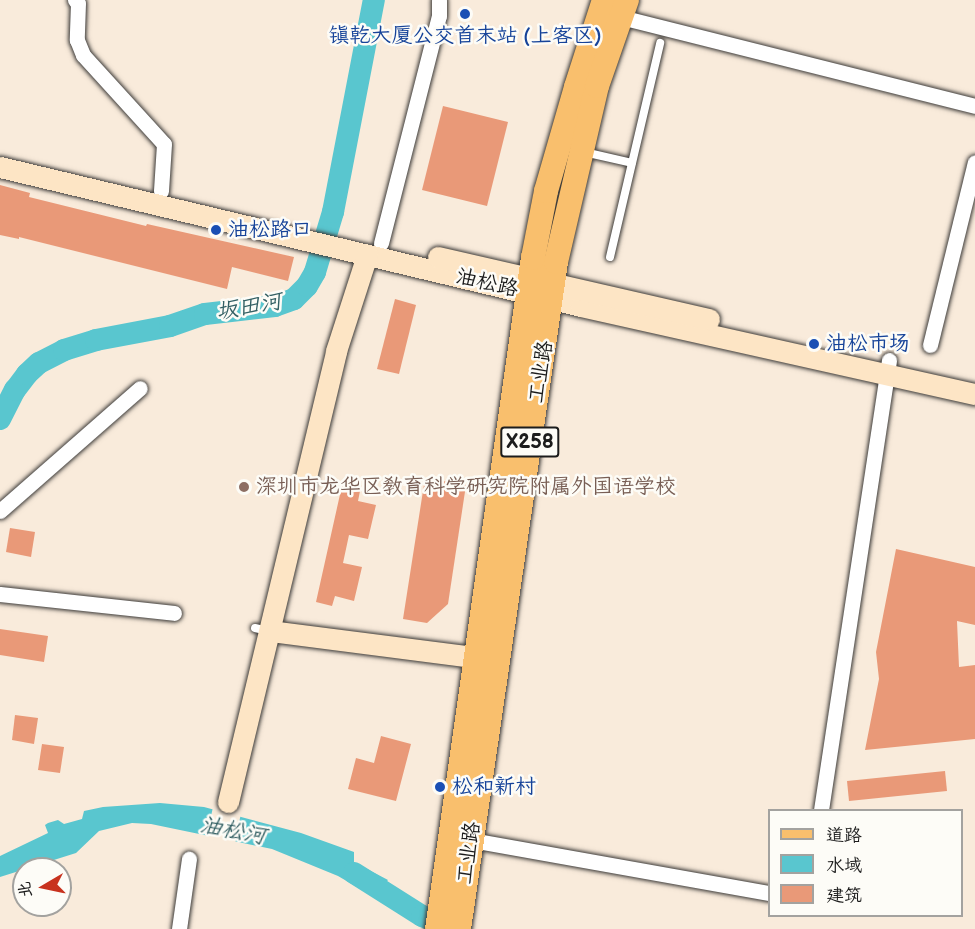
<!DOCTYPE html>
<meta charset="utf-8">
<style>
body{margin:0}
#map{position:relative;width:975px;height:929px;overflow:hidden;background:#f9ebdb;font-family:"Balsamiq Sans","LXGW WenKai TC",sans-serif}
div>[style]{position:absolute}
.water>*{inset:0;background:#59c6cf}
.pier>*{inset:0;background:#f9ebdb}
.river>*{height:22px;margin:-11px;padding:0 11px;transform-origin:11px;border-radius:11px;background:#59c6cf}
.building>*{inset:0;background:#e99978}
.roads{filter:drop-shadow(0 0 2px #3d3b39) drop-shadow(0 0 2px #3d3b39)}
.lane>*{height:8px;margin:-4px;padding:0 4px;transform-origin:4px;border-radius:4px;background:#fff}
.street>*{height:15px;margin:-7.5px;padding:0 7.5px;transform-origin:7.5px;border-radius:7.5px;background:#fff}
.secondary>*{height:21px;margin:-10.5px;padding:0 10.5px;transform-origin:10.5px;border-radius:10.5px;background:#fde5c5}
.primary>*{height:24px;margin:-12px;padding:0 12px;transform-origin:12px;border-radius:12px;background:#f9bf6d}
.dots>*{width:16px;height:16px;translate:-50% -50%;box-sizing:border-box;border:3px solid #fdfcf7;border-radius:50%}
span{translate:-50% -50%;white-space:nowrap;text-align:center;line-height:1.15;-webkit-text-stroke:5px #fdfcf7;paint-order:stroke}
.shield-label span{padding:2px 4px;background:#fdfcf7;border:2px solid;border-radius:4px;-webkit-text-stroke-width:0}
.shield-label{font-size:20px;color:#1c1c1c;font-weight:700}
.transit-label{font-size:21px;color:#164399}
.left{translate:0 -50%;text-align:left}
.street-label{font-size:21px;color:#1c1c1c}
.education-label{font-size:21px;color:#785e54}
.water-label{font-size:22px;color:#346064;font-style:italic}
.legend{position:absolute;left:768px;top:809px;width:195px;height:108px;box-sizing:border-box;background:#fdfcf7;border:2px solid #a3a29f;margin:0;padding:8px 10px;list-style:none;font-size:18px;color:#1c1c1c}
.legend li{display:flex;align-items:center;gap:12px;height:30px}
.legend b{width:30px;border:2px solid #a3a29f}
.north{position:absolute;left:12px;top:857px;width:60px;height:60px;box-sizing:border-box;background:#fdfcf7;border:2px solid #a3a29f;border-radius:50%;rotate:261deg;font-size:16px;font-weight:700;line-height:24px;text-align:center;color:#1c1c1c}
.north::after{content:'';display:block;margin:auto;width:21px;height:27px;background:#c8321e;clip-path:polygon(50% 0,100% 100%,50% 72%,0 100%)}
</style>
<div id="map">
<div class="water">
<div style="clip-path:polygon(160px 803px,204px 807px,301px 833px,354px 852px,354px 862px,388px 880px,374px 897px,338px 876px,272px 849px,151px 824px,132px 823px,99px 831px,76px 853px,0 877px,0 856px,48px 833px,45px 825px,48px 823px,58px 820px,64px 824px,82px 819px,84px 811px,103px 807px)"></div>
</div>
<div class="pier">
<div style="clip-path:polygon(213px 807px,241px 813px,235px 844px,206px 839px)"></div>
</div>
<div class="river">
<div style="left:0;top:419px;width:33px;rotate:-63deg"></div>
<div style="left:15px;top:390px;width:20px;rotate:-53deg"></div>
<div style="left:27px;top:374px;width:16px;rotate:-43deg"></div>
<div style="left:39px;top:363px;width:28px;rotate:-27deg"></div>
<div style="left:64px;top:350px;width:34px;rotate:-17deg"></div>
<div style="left:96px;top:340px;width:75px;rotate:-10.7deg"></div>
<div style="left:170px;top:326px;width:37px;rotate:-19deg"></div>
<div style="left:205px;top:314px;width:70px;rotate:-6.5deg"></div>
<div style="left:275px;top:306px;width:20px;rotate:-20deg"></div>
<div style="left:294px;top:299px;width:18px;rotate:-45deg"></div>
<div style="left:307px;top:286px;width:16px;rotate:-60deg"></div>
<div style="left:315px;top:272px;width:63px;rotate:-73.3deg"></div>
<div style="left:333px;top:212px;width:216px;rotate:-79.1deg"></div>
<div style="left:354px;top:873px;width:80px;rotate:32.3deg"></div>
<div style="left:422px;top:916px;width:33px;rotate:21deg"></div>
</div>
<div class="building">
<div style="clip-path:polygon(443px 106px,508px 122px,487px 206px,422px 190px)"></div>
<div style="clip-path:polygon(0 185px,30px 193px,29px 197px,146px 226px,147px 224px,294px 257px,288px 281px,232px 267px,227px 289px,19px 237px,19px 239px,0 235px)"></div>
<div style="clip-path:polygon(395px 299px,416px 305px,399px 374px,377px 369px)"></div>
<div style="clip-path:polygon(425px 478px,466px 485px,448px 604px,427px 623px,403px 619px)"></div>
<div style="clip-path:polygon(343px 481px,361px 486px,358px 501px,376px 505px,368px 539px,349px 535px,343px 563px,362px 567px,354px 601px,335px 596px,332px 606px,316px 602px)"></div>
<div style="clip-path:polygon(10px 528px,35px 532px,31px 557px,6px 552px)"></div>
<div style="clip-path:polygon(896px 549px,975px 567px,975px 625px,957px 621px,959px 667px,975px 665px,975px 739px,865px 750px,879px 679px,876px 652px)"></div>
<div style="clip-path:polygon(0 629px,48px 636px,44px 662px,0 655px)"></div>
<div style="clip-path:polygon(15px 715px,38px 718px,34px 744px,12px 740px)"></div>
<div style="clip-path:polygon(381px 736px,411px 744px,396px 801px,348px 789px,356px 758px,374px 763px)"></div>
<div style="clip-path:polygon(42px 744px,64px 747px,60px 773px,38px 770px)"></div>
<div style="clip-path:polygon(945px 771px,947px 791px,849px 801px,847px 781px)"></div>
</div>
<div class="roads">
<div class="lane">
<div style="left:584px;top:152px;width:49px;rotate:12.9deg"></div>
<div style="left:610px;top:257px;width:220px;rotate:-76.8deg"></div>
<div style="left:255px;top:628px;width:13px;rotate:13deg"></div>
</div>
<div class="street">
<div style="left:75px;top:0;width:4px;rotate:45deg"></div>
<div style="left:78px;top:3px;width:37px;rotate:92deg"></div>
<div style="left:77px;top:40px;width:16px;rotate:68deg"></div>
<div style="left:83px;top:55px;width:120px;rotate:47.7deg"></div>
<div style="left:164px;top:144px;width:47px;rotate:93.7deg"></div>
<div style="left:621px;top:17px;width:365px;rotate:14.1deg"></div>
<div style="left:381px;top:243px;width:234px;rotate:-75.7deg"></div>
<div style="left:439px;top:16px;width:16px;rotate:-90deg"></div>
<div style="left:930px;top:345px;width:188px;rotate:-76.2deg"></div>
<div style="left:0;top:511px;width:186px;rotate:-41.3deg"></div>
<div style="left:0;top:594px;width:175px;rotate:6.2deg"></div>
<div style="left:821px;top:810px;width:455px;rotate:-81.4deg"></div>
<div style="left:471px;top:840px;width:304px;rotate:10.1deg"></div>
<div style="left:179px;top:929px;width:71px;rotate:-81.9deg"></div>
</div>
<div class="secondary">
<div style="left:0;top:167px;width:597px;rotate:13.45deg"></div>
<div style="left:581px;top:306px;width:404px;rotate:12.6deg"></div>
<div style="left:438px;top:257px;width:278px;rotate:12.9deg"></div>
<div style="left:270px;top:631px;width:206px;rotate:7.3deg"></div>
<div style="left:228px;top:802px;width:464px;rotate:-76.5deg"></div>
<div style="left:336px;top:351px;width:101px;rotate:-72.1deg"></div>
</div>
<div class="primary">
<div style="left:437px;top:929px;width:678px;rotate:-81.86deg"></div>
<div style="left:533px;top:258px;width:68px;rotate:-79deg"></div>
<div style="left:546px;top:191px;width:108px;rotate:-73.9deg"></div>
<div style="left:576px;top:87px;width:91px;rotate:-72.2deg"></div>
<div style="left:459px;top:929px;width:674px;rotate:-81.73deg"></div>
<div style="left:556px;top:262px;width:181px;rotate:-76.9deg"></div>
<div style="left:597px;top:86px;width:91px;rotate:-70.8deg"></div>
</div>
</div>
<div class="dots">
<div style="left:465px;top:14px;background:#1a4fb4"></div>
<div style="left:216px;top:230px;background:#1a4fb4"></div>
<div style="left:814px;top:344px;background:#1a4fb4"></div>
<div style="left:244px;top:487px;background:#8d6e63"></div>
<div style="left:440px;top:787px;background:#1a4fb4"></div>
</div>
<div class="shield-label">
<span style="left:530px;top:442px">X258</span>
</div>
<div class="transit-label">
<span style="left:465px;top:36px">镇乾大厦公交首末站 (上客区)</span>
<span class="left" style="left:228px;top:230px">油松路口</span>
<span class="left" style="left:826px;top:344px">油松市场</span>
<span class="left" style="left:452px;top:787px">松和新村</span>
</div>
<div class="street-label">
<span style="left:487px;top:283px;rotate:13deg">油松路</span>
<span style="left:541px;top:372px;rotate:-81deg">工业路</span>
<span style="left:469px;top:853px;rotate:-82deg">工业路</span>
</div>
<div class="education-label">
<span class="left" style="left:256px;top:487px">深圳市龙华区教育科学研究院附属外国语学校</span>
</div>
<div class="water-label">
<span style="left:249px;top:307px;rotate:-10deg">坂田河</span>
<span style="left:233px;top:831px;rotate:11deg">油松河</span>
</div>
<ul class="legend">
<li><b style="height:8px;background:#f9bf6d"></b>道路</li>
<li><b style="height:16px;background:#59c6cf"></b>水域</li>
<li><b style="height:16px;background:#e99978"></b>建筑</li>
</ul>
<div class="north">北</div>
</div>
